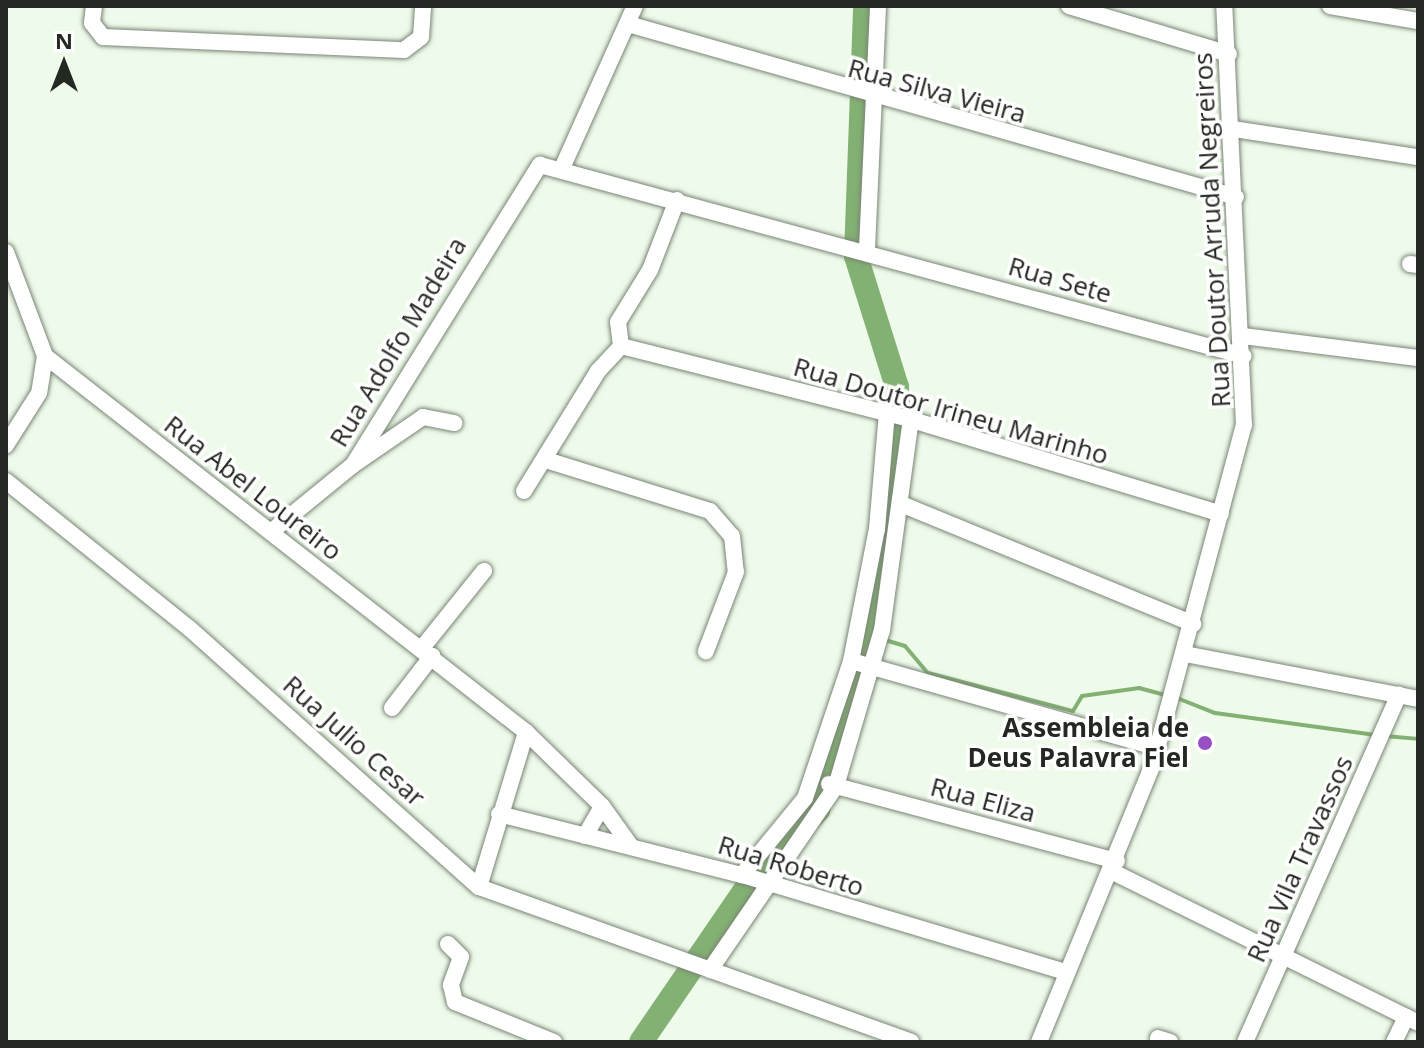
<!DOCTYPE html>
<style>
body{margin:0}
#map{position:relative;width:1424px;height:1048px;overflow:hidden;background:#eefaea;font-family:"Open Sans",sans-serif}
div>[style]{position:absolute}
.stream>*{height:4px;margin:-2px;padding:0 2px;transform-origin:2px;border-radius:2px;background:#83b073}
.river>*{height:24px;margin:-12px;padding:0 12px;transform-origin:12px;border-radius:12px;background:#83b073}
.roads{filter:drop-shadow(0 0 2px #798475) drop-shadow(0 0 2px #798475)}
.minor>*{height:16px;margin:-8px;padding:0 8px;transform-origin:8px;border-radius:8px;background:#fff}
.dots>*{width:22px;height:22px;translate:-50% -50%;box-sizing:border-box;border:4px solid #fff;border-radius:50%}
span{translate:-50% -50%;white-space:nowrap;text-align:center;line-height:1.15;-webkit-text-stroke:7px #fff;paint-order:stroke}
.street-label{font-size:26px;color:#242822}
.poi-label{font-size:26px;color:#242822;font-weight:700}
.right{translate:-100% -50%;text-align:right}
.frame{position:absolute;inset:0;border:8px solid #242822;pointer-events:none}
.north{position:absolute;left:24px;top:24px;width:80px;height:80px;-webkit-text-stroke:6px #fff;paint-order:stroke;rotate:0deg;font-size:22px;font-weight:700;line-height:32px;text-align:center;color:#242822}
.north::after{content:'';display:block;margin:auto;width:28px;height:36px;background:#242822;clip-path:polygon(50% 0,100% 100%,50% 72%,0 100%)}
</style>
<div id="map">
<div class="stream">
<div style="left:882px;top:639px;width:24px;rotate:17deg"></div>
<div style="left:905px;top:646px;width:35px;rotate:50deg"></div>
<div style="left:928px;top:673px;width:150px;rotate:14.7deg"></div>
<div style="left:1073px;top:711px;width:17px;rotate:-59deg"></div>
<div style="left:1082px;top:696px;width:58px;rotate:-8deg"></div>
<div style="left:1139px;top:688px;width:31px;rotate:15deg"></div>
<div style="left:1177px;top:698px;width:41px;rotate:21.5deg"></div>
<div style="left:1215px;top:713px;width:162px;rotate:7.8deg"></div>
<div style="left:1385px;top:736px;width:33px;rotate:5deg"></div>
</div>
<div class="river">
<div style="left:641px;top:1042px;width:188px;rotate:-55.6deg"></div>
<div style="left:747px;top:887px;width:105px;rotate:-47.3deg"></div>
<div style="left:818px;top:810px;width:185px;rotate:-74.3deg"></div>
<div style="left:868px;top:632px;width:198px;rotate:-80.7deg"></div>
<div style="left:900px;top:437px;width:50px;rotate:-93.4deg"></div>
<div style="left:897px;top:387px;width:137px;rotate:-107.4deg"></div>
<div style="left:856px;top:256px;width:250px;rotate:-87.9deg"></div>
</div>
<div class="roads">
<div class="minor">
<div style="left:94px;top:6px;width:17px;rotate:97deg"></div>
<div style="left:92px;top:23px;width:18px;rotate:52deg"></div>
<div style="left:103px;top:37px;width:301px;rotate:2.5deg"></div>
<div style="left:404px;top:50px;width:21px;rotate:-37deg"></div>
<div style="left:421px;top:37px;width:31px;rotate:-86deg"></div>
<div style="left:1069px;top:6px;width:167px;rotate:16.7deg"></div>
<div style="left:1330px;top:6px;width:89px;rotate:9.7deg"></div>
<div style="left:628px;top:24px;width:632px;rotate:15.88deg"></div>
<div style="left:1234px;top:129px;width:186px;rotate:8.7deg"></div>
<div style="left:563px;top:166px;width:175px;rotate:-65.8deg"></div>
<div style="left:867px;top:249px;width:243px;rotate:-87.4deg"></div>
<div style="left:6px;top:252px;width:111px;rotate:69.4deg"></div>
<div style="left:45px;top:356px;width:37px;rotate:99deg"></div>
<div style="left:39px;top:393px;width:62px;rotate:122.4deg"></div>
<div style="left:1410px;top:264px;width:8px;rotate:7deg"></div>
<div style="left:1243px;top:336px;width:176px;rotate:7.2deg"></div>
<div style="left:621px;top:346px;width:297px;rotate:14.2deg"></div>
<div style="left:909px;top:419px;width:326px;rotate:16.9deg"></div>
<div style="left:45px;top:356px;width:611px;rotate:38.01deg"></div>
<div style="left:526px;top:732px;width:106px;rotate:44.2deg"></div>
<div style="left:602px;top:806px;width:48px;rotate:54.3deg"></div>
<div style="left:546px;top:460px;width:172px;rotate:17.3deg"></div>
<div style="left:710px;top:511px;width:33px;rotate:49deg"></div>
<div style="left:732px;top:536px;width:36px;rotate:84deg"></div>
<div style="left:736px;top:572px;width:85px;rotate:110.8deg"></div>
<div style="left:353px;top:465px;width:85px;rotate:-34.4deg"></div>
<div style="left:423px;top:417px;width:32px;rotate:11deg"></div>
<div style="left:6px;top:481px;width:235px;rotate:38.8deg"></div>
<div style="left:189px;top:628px;width:389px;rotate:41.8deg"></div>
<div style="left:479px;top:887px;width:459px;rotate:19.7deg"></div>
<div style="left:524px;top:491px;width:141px;rotate:-58.3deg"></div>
<div style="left:598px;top:371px;width:34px;rotate:-47deg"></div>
<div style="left:621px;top:346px;width:24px;rotate:-97deg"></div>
<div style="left:618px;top:322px;width:61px;rotate:-58.4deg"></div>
<div style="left:650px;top:270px;width:75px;rotate:-68.9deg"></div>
<div style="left:901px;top:504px;width:316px;rotate:22.3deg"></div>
<div style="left:272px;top:531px;width:104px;rotate:-39.2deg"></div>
<div style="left:353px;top:465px;width:354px;rotate:-58.1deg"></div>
<div style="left:540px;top:165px;width:729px;rotate:15.18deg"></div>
<div style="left:422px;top:648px;width:99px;rotate:-51.2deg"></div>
<div style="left:1185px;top:654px;width:237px;rotate:10.9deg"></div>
<div style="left:851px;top:661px;width:319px;rotate:15.8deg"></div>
<div style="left:392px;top:708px;width:66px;rotate:-52.4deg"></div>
<div style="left:829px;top:784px;width:298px;rotate:15deg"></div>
<div style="left:499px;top:814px;width:251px;rotate:14.1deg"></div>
<div style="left:742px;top:875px;width:338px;rotate:16.7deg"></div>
<div style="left:585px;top:836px;width:34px;rotate:-60deg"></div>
<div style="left:1113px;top:872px;width:340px;rotate:26.3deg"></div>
<div style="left:742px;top:875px;width:99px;rotate:-50.7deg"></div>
<div style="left:805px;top:798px;width:145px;rotate:-71.4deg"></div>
<div style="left:851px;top:661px;width:135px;rotate:-78.9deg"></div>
<div style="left:877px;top:529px;width:116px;rotate:-85.1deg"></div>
<div style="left:479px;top:887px;width:162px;rotate:-73.1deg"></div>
<div style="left:448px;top:944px;width:18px;rotate:45deg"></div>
<div style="left:461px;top:957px;width:30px;rotate:110deg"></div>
<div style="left:451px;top:985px;width:17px;rotate:77deg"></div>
<div style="left:455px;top:1002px;width:107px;rotate:22deg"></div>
<div style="left:710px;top:970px;width:223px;rotate:-55.6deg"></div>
<div style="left:836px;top:786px;width:163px;rotate:-73.6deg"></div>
<div style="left:882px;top:630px;width:213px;rotate:-82.2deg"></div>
<div style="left:1158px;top:1038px;width:13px;rotate:18deg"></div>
<div style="left:1039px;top:1042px;width:300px;rotate:-67.7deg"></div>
<div style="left:1153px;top:764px;width:351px;rotate:-75deg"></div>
<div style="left:1244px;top:425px;width:419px;rotate:-92.7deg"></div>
<div style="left:1245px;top:1042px;width:380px;rotate:-66.1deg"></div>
<div style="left:1394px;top:1042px;width:28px;rotate:-64deg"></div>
</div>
</div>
<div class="dots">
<div style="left:1205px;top:743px;background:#9650c4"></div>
</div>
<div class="street-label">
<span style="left:937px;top:91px;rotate:15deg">Rua Silva Vieira</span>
<span style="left:1212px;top:230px;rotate:-93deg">Rua Doutor Arruda Negreiros</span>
<span style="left:1060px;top:280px;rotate:16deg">Rua Sete</span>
<span style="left:398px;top:342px;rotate:-59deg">Rua Adolfo Madeira</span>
<span style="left:951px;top:411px;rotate:16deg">Rua Doutor Irineu Marinho</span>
<span style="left:253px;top:488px;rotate:38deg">Rua Abel Loureiro</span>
<span style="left:354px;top:741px;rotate:42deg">Rua Julio Cesar</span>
<span style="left:983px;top:800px;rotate:15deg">Rua Eliza</span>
<span style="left:1300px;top:859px;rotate:-66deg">Rua Vila Travassos</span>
<span style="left:791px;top:866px;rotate:17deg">Rua Roberto</span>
</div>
<div class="poi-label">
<span class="right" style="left:1189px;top:743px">Assembleia de<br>Deus Palavra Fiel</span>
</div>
<div class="frame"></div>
<div class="north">N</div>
</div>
